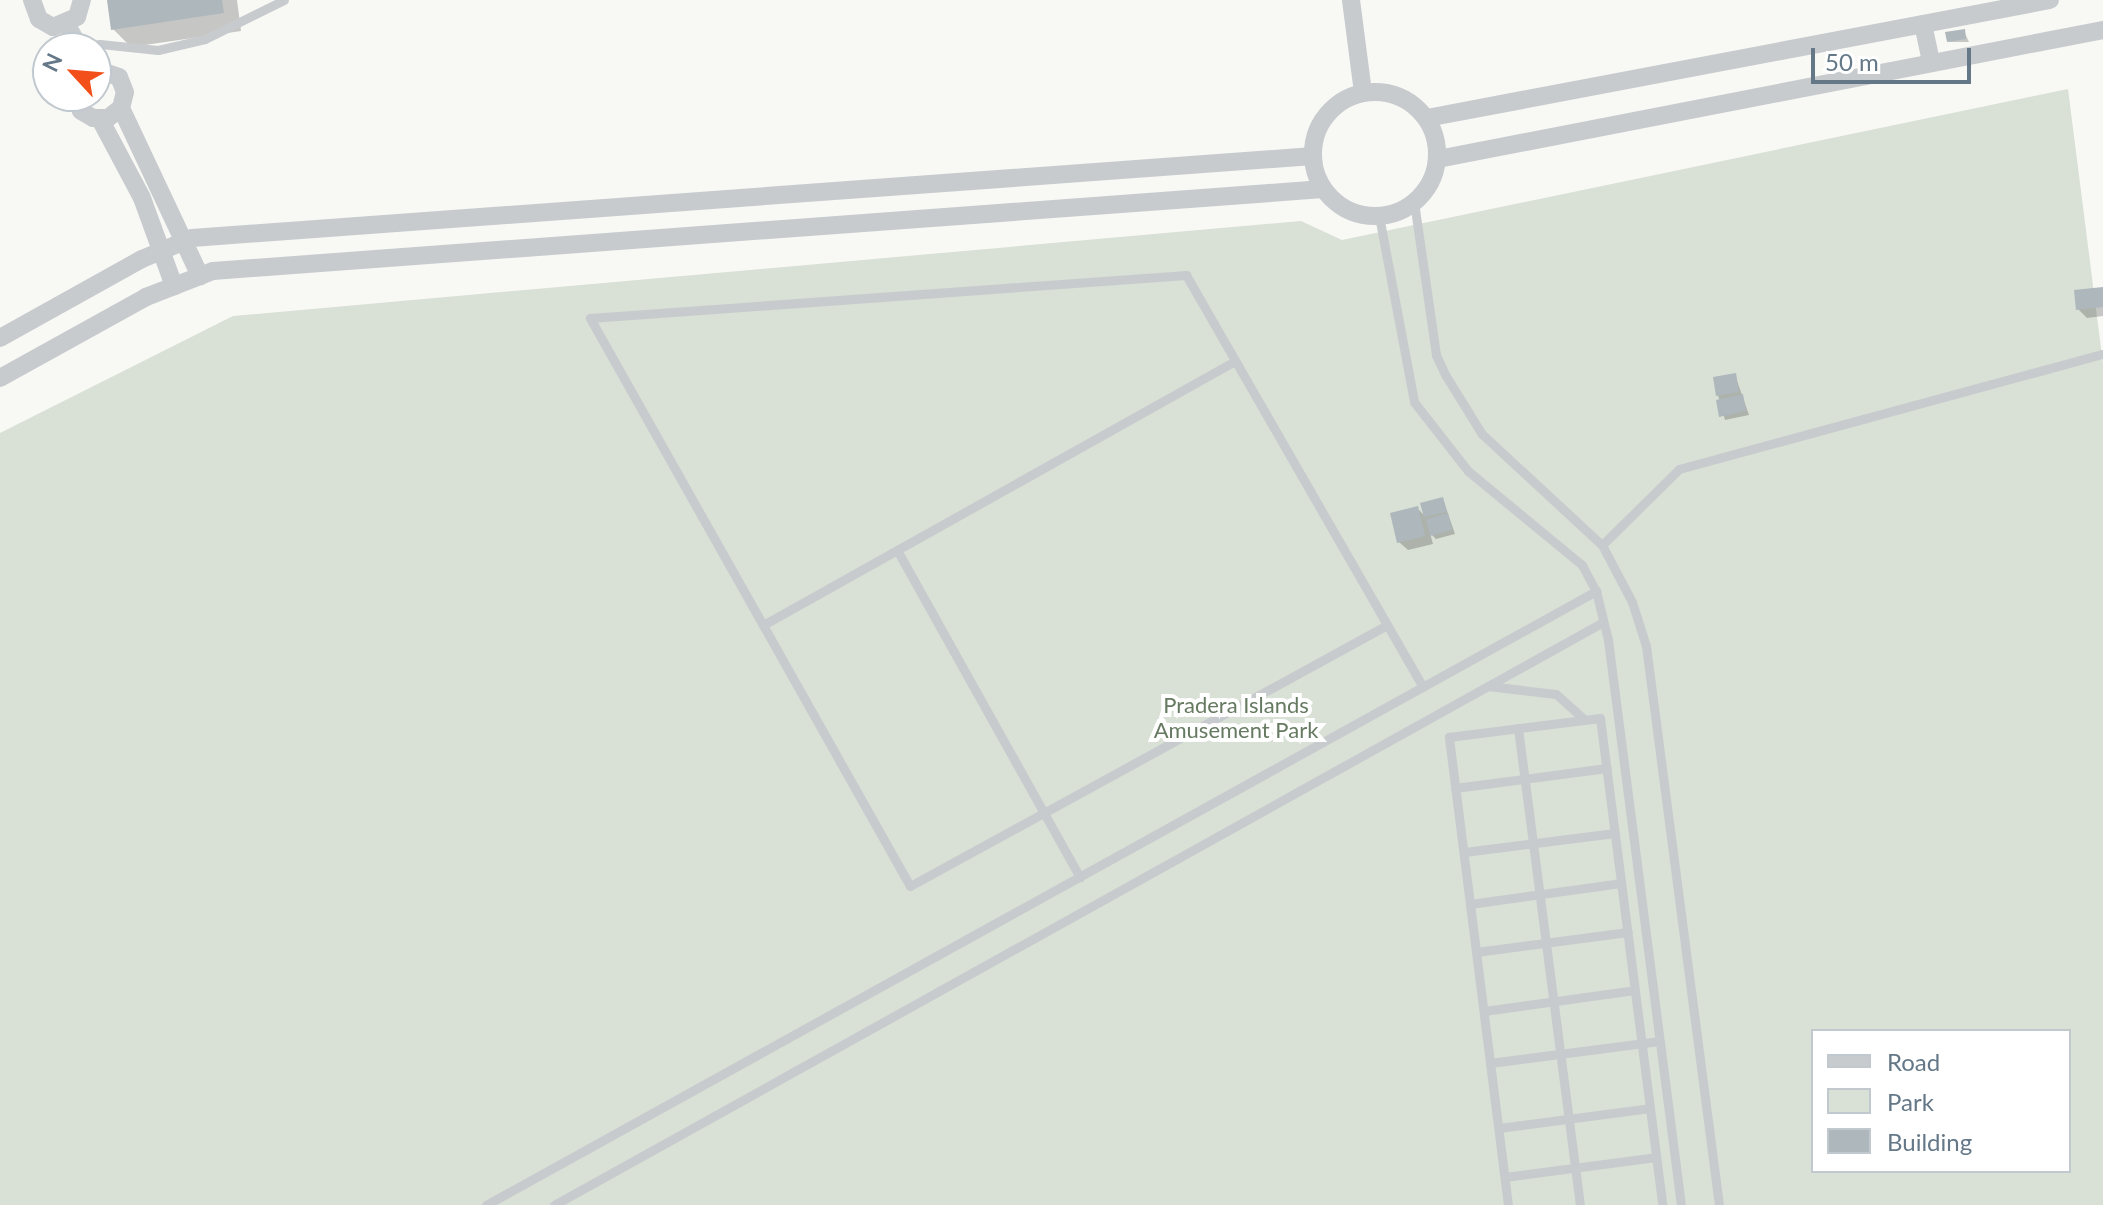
<!DOCTYPE html>
<style>
body{margin:0}
#map{position:relative;width:2103px;height:1205px;overflow:hidden;background:#f8f8f5;font-family:Lato,sans-serif}
div>[style]{position:absolute}
.green>*{inset:0;background:#d9e0d5}
.shadow>*{inset:0;background:#0003}
.building>*{inset:0;background:#aeb7bc}
.service>*{height:9px;margin:-4.5px;padding:0 4.5px;transform-origin:4.5px;border-radius:4.5px;background:#c7cbce}
.minor>*{height:18px;margin:-9px;padding:0 9px;transform-origin:9px;border-radius:9px;background:#c7cbce}
.minor>.ring{margin:-9px;padding:0;box-sizing:content-box;background:none;border:18px solid #c7cbce;border-radius:50%}
span{translate:-50% -50%;white-space:nowrap;text-align:center;line-height:1.15;-webkit-text-stroke:8px #fff;paint-order:stroke}
.park-label{font-size:22px;color:#657a60}
.legend{position:absolute;left:1811px;top:1029px;width:260px;height:144px;box-sizing:border-box;background:#fff;border:2px solid #c1c9cf;margin:0;padding:10px 14px;list-style:none;font-size:24px;color:#647888}
.legend li{display:flex;align-items:center;gap:16px;height:40px}
.legend b{width:40px;border:2px solid #c1c9cf}
.north{position:absolute;left:32px;top:32px;width:80px;height:80px;box-sizing:border-box;background:#fff;border:2px solid #c1c9cf;border-radius:50%;rotate:296deg;font-size:22px;font-weight:700;line-height:32px;text-align:center;color:#647888}
.north::after{content:'';display:block;margin:auto;width:28px;height:36px;background:#f34f1a;clip-path:polygon(50% 0,100% 100%,50% 72%,0 100%)}
.scale{position:absolute;left:1811px;top:48px;width:160px;height:36px;box-sizing:border-box;border:4px solid #647888;border-top:0;padding-left:10px;font-size:24px;line-height:28px;white-space:nowrap;color:#647888;-webkit-text-stroke:6px #fff;paint-order:stroke}
</style>
<div id="map">
<div class="green">
<div style="clip-path:polygon(evenodd,2068px 89px,2103px 364px,2103px 1205px,0 1205px,0 433px,233px 316px,1301px 221px,1342px 240px,2068px 89px,1813px 1031px,2069px 1031px,2069px 1171px,1813px 1171px,1813px 1031px)"></div>
</div>
<div class="shadow">
<div style="clip-path:polygon(109px 0,237px 0,241px 31px,131px 47px,113px 29px)"></div>
<div style="clip-path:polygon(1964px 31px,1969px 42px,1948px 42px)"></div>
<div style="clip-path:polygon(2103px 289px,2103px 316px,2087px 318px,2078px 309px)"></div>
<div style="clip-path:polygon(1735px 375px,1749px 415px,1725px 420px,1718px 395px)"></div>
<div style="clip-path:polygon(1443px 499px,1455px 534px,1436px 539px,1430px 533px,1433px 544px,1408px 550px,1399px 542px,1418px 509px,1425px 516px)"></div>
</div>
<div class="building">
<div style="clip-path:polygon(107px 0,222px 0,224px 13px,111px 30px)"></div>
<div style="clip-path:polygon(1965px 29px,1966px 39px,1947px 42px,1945px 32px)"></div>
<div style="clip-path:polygon(2103px 287px,2103px 307px,2076px 310px,2074px 290px)"></div>
<div style="clip-path:polygon(1736px 373px,1739px 392px,1716px 396px,1713px 377px)"></div>
<div style="clip-path:polygon(1743px 394px,1746px 411px,1719px 417px,1716px 400px)"></div>
<div style="clip-path:polygon(1443px 497px,1447px 512px,1424px 517px,1420px 503px)"></div>
<div style="clip-path:polygon(1418px 506px,1425px 536px,1397px 543px,1390px 513px)"></div>
<div style="clip-path:polygon(1448px 513px,1452px 530px,1430px 536px,1426px 519px)"></div>
</div>
<div class="service">
<div style="left:82px;top:48px;width:18px;rotate:-13deg"></div>
<div style="left:100px;top:44px;width:58px;rotate:5.9deg"></div>
<div style="left:158px;top:50px;width:48px;rotate:-13.2deg"></div>
<div style="left:205px;top:39px;width:88px;rotate:-26.3deg"></div>
<div style="left:1414px;top:202px;width:155px;rotate:81.8deg"></div>
<div style="left:1436px;top:355px;width:23px;rotate:65deg"></div>
<div style="left:1446px;top:376px;width:68px;rotate:58.2deg"></div>
<div style="left:1482px;top:434px;width:163px;rotate:42.8deg"></div>
<div style="left:1602px;top:545px;width:64px;rotate:62.2deg"></div>
<div style="left:1632px;top:602px;width:46px;rotate:72.3deg"></div>
<div style="left:1646px;top:646px;width:564px;rotate:82.56deg"></div>
<div style="left:1379px;top:216px;width:189px;rotate:79.3deg"></div>
<div style="left:1414px;top:402px;width:88px;rotate:52deg"></div>
<div style="left:1468px;top:471px;width:148px;rotate:39.5deg"></div>
<div style="left:1582px;top:565px;width:30px;rotate:62deg"></div>
<div style="left:1596px;top:591px;width:50px;rotate:76.2deg"></div>
<div style="left:1608px;top:640px;width:570px;rotate:82.64deg"></div>
<div style="left:1602px;top:545px;width:108px;rotate:-44.6deg"></div>
<div style="left:1679px;top:469px;width:439px;rotate:-15.2deg"></div>
<div style="left:897px;top:550px;width:375px;rotate:60.8deg"></div>
<div style="left:763px;top:625px;width:541px;rotate:-29.22deg"></div>
<div style="left:1387px;top:625px;width:544px;rotate:151.31deg"></div>
<div style="left:910px;top:886px;width:652px;rotate:-119.4deg"></div>
<div style="left:590px;top:318px;width:598px;rotate:-4.13deg"></div>
<div style="left:1186px;top:275px;width:475px;rotate:60.1deg"></div>
<div style="left:1488px;top:686px;width:68px;rotate:6.7deg"></div>
<div style="left:1556px;top:694px;width:38px;rotate:42deg"></div>
<div style="left:1518px;top:728px;width:481px;rotate:82.6deg"></div>
<div style="left:1455px;top:788px;width:153px;rotate:-7.5deg"></div>
<div style="left:1464px;top:852px;width:152px;rotate:-7.2deg"></div>
<div style="left:1470px;top:904px;width:152px;rotate:-7.9deg"></div>
<div style="left:1476px;top:952px;width:153px;rotate:-7.5deg"></div>
<div style="left:1484px;top:1011px;width:152px;rotate:-7.9deg"></div>
<div style="left:1490px;top:1063px;width:170px;rotate:-7.4deg"></div>
<div style="left:1499px;top:1128px;width:152px;rotate:-7.5deg"></div>
<div style="left:1505px;top:1177px;width:152px;rotate:-7.5deg"></div>
<div style="left:486px;top:1205px;width:1269px;rotate:-28.95deg"></div>
<div style="left:554px;top:1205px;width:1200px;rotate:-29.06deg"></div>
<div style="left:1508px;top:1205px;width:472px;rotate:-97.2deg"></div>
<div style="left:1449px;top:737px;width:152px;rotate:-7.2deg"></div>
<div style="left:1600px;top:718px;width:491px;rotate:82.7deg"></div>
</div>
<div class="minor">
<div style="left:32px;top:0;width:20px;rotate:70deg"></div>
<div style="left:39px;top:19px;width:16px;rotate:30deg"></div>
<div style="left:53px;top:27px;width:26px;rotate:-23deg"></div>
<div style="left:77px;top:17px;width:18px;rotate:-74deg"></div>
<div style="left:1351px;top:0;width:93px;rotate:82.6deg"></div>
<div style="left:1923px;top:24px;width:38px;rotate:78deg"></div>
<div style="left:67px;top:25px;width:26px;rotate:61deg"></div>
<div class="ring" style="left:1313px;top:92px;width:106px;height:106px"></div>
<div style="left:75px;top:96px;width:16px;rotate:68deg"></div>
<div style="left:81px;top:111px;width:14px;rotate:30deg"></div>
<div style="left:93px;top:118px;width:15px"></div>
<div style="left:108px;top:118px;width:16px;rotate:-38deg"></div>
<div style="left:121px;top:108px;width:16px;rotate:-76deg"></div>
<div style="left:125px;top:92px;width:16px;rotate:-112deg"></div>
<div style="left:119px;top:77px;width:24px;rotate:-161deg"></div>
<div style="left:121px;top:108px;width:186px;rotate:64.8deg"></div>
<div style="left:1427px;top:118px;width:634px;rotate:-10.73deg"></div>
<div style="left:100px;top:119px;width:89px;rotate:62deg"></div>
<div style="left:142px;top:198px;width:94px;rotate:70deg"></div>
<div style="left:1438px;top:159px;width:677px;rotate:-10.98deg"></div>
<div style="left:0;top:338px;width:162px;rotate:-29.1deg"></div>
<div style="left:142px;top:259px;width:54px;rotate:-22.8deg"></div>
<div style="left:192px;top:238px;width:1124px;rotate:-4.18deg"></div>
<div style="left:0;top:378px;width:167px;rotate:-29deg"></div>
<div style="left:146px;top:297px;width:72px;rotate:-21.2deg"></div>
<div style="left:213px;top:271px;width:1113px;rotate:-4.22deg"></div>
</div>
<div class="park-label">
<span style="left:1236px;top:717px">Pradera Islands<br>Amusement Park</span>
</div>
<ul class="legend">
<li><b style="height:10px;background:#c7cbce"></b>Road</li>
<li><b style="height:22px;background:#d9e0d5"></b>Park</li>
<li><b style="height:22px;background:#aeb7bc"></b>Building</li>
</ul>
<div class="north">N</div>
<div class="scale">50 m</div>
</div>
